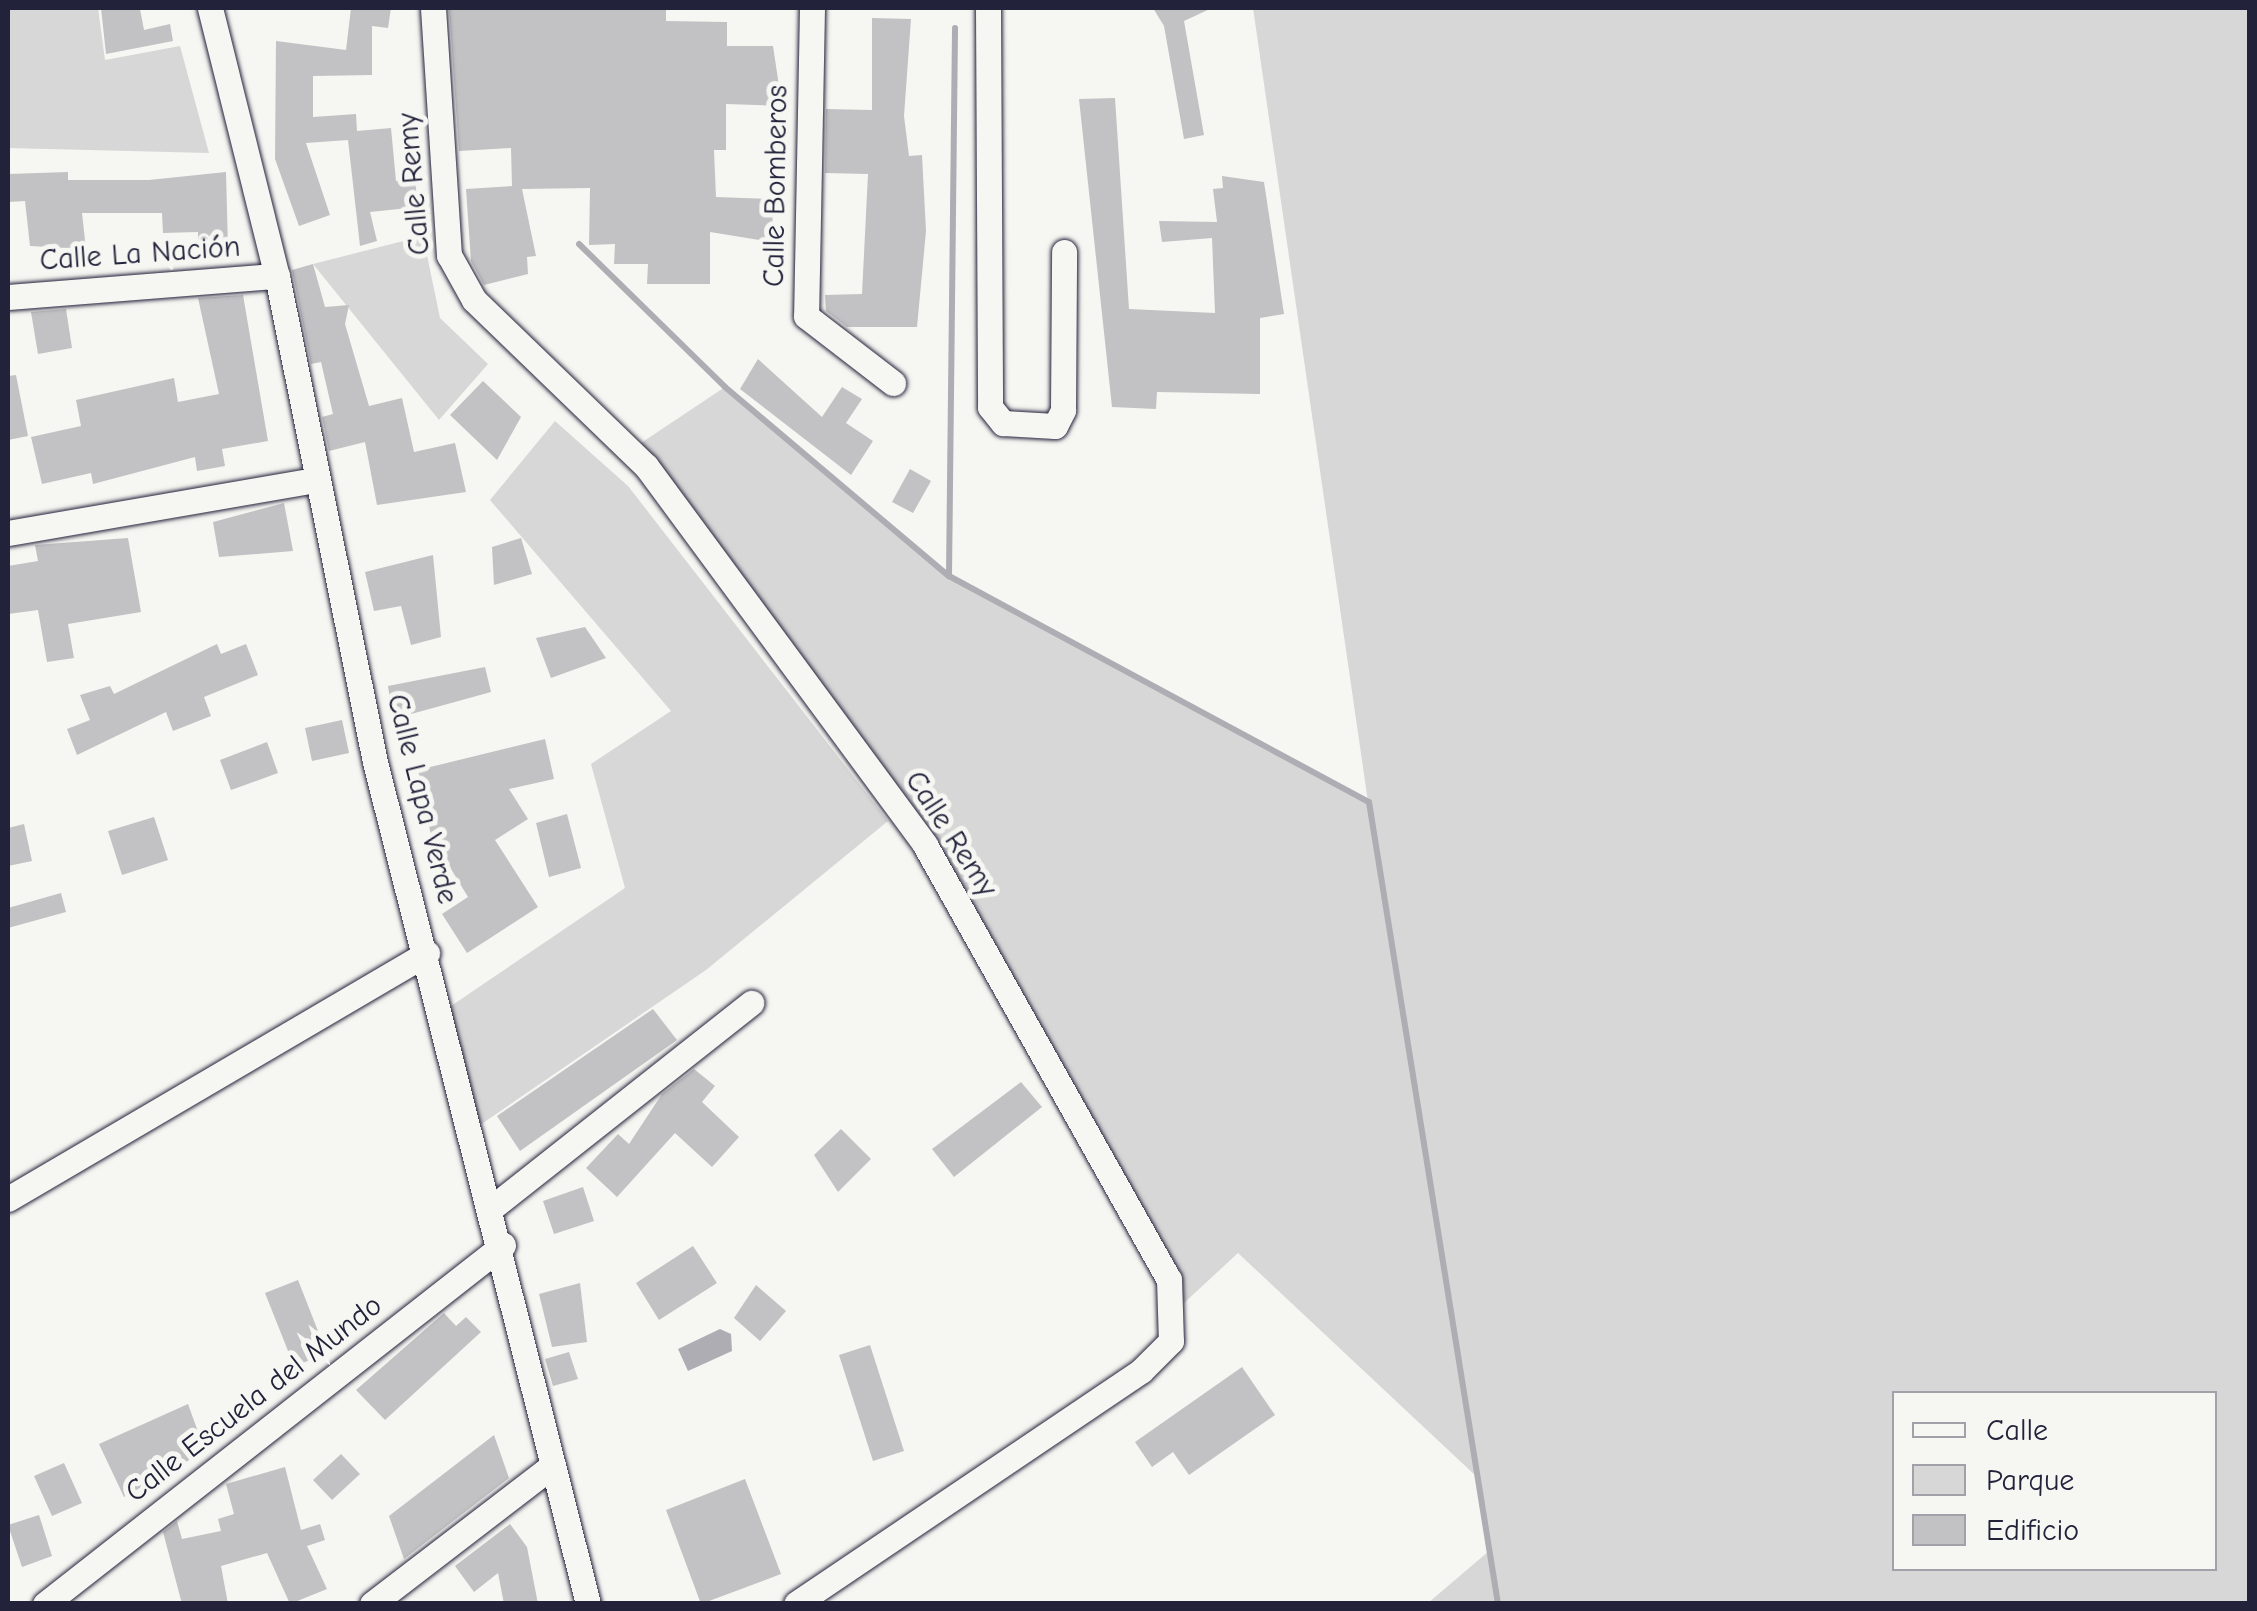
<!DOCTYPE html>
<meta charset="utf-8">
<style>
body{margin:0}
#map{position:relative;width:2257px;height:1611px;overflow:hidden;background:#f6f6f2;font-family:"Comic Neue",sans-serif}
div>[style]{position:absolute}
.green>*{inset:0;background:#d7d7d7}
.water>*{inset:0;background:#adadb3}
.stream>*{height:6px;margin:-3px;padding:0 3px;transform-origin:3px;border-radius:3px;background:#adadb3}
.building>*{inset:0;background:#c2c2c4}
.roads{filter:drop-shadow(0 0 2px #22223b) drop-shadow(0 0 2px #22223b)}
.minor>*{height:25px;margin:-12.5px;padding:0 12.5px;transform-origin:12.5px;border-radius:12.5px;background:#f6f6f2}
span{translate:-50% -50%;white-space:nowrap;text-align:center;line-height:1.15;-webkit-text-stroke:10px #f6f6f2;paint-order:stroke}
.street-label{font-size:30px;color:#22223b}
.frame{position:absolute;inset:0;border:10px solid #22223b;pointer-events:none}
.legend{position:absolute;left:1892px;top:1391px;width:325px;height:180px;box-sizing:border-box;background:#f6f6f2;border:2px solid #a1a1a9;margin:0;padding:12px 18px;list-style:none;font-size:30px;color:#22223b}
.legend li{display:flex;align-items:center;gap:20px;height:50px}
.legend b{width:50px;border:2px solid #a1a1a9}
</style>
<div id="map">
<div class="green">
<div style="clip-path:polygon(8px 8px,98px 8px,105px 60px,180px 46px,209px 153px,8px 148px)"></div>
<div style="clip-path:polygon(evenodd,1253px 8px,2249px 8px,2249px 1603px,1428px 1603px,1489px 1551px,1477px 1477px,1238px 1253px,1184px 1303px,931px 854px,629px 451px,725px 387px,949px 576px,1368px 802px,1253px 8px,1894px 1394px,2214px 1394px,2214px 1568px,1894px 1568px,1894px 1394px)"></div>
<div style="clip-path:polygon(423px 236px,440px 318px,488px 364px,439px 420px,313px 264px)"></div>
<div style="clip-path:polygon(555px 421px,628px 486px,888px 821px,706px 970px,480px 1125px,448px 1008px,625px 888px,591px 764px,671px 711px,490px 500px)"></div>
</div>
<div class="water">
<div style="clip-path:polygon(720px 1329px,731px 1334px,732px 1351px,688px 1371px,678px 1349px)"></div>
</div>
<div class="stream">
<div style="left:579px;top:244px;width:204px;rotate:44.4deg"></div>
<div style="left:725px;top:387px;width:293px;rotate:40.2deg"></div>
<div style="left:949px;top:576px;width:477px;rotate:28.3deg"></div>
<div style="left:1369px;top:802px;width:812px;rotate:80.86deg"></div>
<div style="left:949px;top:576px;width:548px;rotate:-89.37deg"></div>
</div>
<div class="building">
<div style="clip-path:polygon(101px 8px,140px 9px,144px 30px,170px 24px,173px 41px,106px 54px)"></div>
<div style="clip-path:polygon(351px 8px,391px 8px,388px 28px,372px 26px,372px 75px,313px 76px,313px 117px,356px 114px,357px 131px,391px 128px,396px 181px,415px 179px,418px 207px,370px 212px,377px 241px,360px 246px,348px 140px,306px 143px,330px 215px,299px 226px,275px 159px,276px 41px,346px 50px)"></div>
<div style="clip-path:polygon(449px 8px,666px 10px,666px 21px,727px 22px,727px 46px,773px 46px,782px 106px,726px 104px,726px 150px,714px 150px,716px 197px,774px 199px,771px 242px,710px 232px,710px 284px,647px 284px,648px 264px,614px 264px,615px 244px,589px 245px,590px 188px,522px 189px,536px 256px,527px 257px,528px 274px,484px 285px,471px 261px,466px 189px,512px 186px,511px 148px,459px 151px)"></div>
<div style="clip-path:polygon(1153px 8px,1212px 8px,1184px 21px,1204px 135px,1184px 139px,1164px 26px)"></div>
<div style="clip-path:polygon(872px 18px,911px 19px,904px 116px,909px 156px,922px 155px,926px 231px,917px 327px,847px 327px,826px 311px,825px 295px,862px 294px,868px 174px,825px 173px,826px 109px,872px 110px)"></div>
<div style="clip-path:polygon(1115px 98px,1129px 309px,1215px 313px,1212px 238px,1162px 242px,1159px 221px,1217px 222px,1213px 189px,1223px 188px,1222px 176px,1264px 182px,1284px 314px,1260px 318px,1260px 394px,1157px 392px,1156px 409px,1112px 407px,1079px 99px)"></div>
<div style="clip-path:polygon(68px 172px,68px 180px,149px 180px,226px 172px,228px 249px,198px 250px,198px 232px,163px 233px,162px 213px,82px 213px,86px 249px,30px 246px,25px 201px,8px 202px,8px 174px)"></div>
<div style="clip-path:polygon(313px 264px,325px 307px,349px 305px,345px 324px,369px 406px,402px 398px,414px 452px,455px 443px,466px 492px,377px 505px,365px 442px,329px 451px,322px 417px,333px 414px,321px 362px,311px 364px,292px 270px)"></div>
<div style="clip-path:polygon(243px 295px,268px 441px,222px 449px,225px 466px,197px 471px,195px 457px,93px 484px,91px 473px,42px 484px,31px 437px,81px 426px,76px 400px,174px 378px,178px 402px,219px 394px,198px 298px)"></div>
<div style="clip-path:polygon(66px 309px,72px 348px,38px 354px,31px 312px)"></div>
<div style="clip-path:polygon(758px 359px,822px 417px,842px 387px,862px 399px,846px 423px,873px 441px,851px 475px,740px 389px)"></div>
<div style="clip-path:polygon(16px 375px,28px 436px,8px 440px,8px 376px)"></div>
<div style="clip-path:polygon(483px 381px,521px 417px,497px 460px,450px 415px)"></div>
<div style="clip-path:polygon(910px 469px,931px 481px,913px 513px,892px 502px)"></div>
<div style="clip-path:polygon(284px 503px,293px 551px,219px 557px,213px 522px)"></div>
<div style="clip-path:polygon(128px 538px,141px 612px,68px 624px,74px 658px,47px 662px,38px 610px,8px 614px,8px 566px,38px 561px,35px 545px)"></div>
<div style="clip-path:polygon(521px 538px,532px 574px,494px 585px,492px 547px)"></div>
<div style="clip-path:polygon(433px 555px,441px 637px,411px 645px,401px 606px,374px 611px,365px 572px)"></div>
<div style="clip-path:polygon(585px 627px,606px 658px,551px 678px,536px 638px)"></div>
<div style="clip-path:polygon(217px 644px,221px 654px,246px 644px,258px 675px,204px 697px,211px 716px,173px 731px,166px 712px,77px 755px,67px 729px,90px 720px,80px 695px,110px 686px,114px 694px)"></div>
<div style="clip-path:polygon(485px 667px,491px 692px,393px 719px,388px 686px)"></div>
<div style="clip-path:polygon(342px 720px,349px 753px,312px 761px,305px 728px)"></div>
<div style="clip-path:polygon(545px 739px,554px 779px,509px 789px,528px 819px,495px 840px,538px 907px,467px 953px,442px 914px,468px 897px,431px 836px,418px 770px)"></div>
<div style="clip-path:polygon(267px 742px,278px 773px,231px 790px,220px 760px)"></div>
<div style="clip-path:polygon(567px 814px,581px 868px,549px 877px,536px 823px)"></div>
<div style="clip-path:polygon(154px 817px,168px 860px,122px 875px,108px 831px)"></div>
<div style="clip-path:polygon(24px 824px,32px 861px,8px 866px,8px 828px)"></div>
<div style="clip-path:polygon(61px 893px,66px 912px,8px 928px,8px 908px)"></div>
<div style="clip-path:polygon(653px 1009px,677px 1040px,520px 1151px,497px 1116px)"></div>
<div style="clip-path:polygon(694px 1069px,715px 1086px,702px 1102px,739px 1137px,712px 1167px,675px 1133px,617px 1197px,586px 1168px,618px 1134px,629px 1144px,662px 1094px)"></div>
<div style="clip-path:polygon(1021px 1082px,1042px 1107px,954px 1177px,932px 1149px)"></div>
<div style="clip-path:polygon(841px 1129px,871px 1159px,838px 1192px,814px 1155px)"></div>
<div style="clip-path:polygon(583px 1187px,594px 1221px,554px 1234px,543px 1201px)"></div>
<div style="clip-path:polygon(693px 1246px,717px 1283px,659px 1320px,636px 1283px)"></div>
<div style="clip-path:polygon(298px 1280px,327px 1354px,294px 1366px,265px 1293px)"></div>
<div style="clip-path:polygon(580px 1283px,587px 1342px,552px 1347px,539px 1294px)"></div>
<div style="clip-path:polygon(756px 1285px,786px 1311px,760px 1341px,734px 1318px)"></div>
<div style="clip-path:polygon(444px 1313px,456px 1326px,466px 1317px,481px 1332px,385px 1420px,356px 1390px)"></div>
<div style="clip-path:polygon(870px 1345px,904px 1451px,873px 1461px,839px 1355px)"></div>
<div style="clip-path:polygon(569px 1352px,578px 1379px,553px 1386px,545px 1359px)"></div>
<div style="clip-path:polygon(1242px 1367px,1275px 1415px,1189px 1475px,1173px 1452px,1152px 1467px,1135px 1442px)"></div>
<div style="clip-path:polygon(188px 1404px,205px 1451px,124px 1497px,99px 1444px)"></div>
<div style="clip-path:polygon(494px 1435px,509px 1478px,404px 1559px,389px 1516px)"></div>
<div style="clip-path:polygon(341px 1454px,360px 1474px,332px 1500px,313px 1480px)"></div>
<div style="clip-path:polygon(64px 1463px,82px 1503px,52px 1516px,34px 1476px)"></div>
<div style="clip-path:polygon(285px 1467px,301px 1530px,320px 1524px,325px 1540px,307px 1546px,327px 1589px,290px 1604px,267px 1553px,221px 1566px,228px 1604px,182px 1604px,163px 1532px,177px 1521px,182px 1539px,221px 1531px,218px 1519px,234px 1514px,226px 1484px)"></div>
<div style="clip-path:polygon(745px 1479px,781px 1574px,701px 1604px,666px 1510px)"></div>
<div style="clip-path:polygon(39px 1515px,52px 1556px,22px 1567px,8px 1525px)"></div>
<div style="clip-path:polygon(510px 1524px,527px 1547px,538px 1604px,504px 1604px,498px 1573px,474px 1592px,455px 1566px)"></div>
</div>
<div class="roads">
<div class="minor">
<div style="left:210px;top:8px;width:276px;rotate:76deg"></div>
<div style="left:277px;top:276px;width:496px;rotate:78.6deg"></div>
<div style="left:375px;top:762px;width:869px;rotate:75.8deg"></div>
<div style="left:433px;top:8px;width:248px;rotate:86.3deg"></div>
<div style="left:449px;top:255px;width:51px;rotate:60.9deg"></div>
<div style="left:474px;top:300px;width:239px;rotate:44deg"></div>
<div style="left:646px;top:466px;width:471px;rotate:53.6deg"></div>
<div style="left:925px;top:845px;width:498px;rotate:60.7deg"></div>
<div style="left:1169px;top:1279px;width:62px;rotate:88.2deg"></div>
<div style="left:1171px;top:1341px;width:42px;rotate:135deg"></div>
<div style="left:1141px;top:1371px;width:416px;rotate:146deg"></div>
<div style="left:812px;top:8px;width:308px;rotate:91.1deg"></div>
<div style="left:806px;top:316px;width:110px;rotate:37.6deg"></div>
<div style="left:988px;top:8px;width:399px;rotate:89.7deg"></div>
<div style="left:990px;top:407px;width:21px;rotate:51deg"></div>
<div style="left:1003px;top:423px;width:52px;rotate:3.3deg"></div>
<div style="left:1055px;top:426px;width:18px;rotate:-63deg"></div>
<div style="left:1063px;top:410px;width:158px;rotate:-89.6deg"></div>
<div style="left:8px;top:297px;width:270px;rotate:-4.5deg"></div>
<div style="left:8px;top:533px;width:313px;rotate:-9.8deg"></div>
<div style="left:8px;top:1199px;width:486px;rotate:-30.4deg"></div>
<div style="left:494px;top:1206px;width:328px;rotate:-38.3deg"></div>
<div style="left:45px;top:1604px;width:582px;rotate:-38.09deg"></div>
<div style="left:372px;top:1604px;width:228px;rotate:-37.5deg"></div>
</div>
</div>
<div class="street-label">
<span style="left:414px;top:184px;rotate:-95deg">Calle Remy</span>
<span style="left:776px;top:186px;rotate:-89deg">Calle Bomberos</span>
<span style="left:140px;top:254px;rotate:-4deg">Calle La Nación</span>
<span style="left:422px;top:799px;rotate:76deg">Calle Lapa Verde</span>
<span style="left:951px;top:834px;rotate:57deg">Calle Remy</span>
<span style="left:254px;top:1399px;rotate:-38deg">Calle Escuela del Mundo</span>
</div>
<div class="frame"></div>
<ul class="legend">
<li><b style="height:12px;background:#f6f6f2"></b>Calle</li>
<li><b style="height:28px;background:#d7d7d7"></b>Parque</li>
<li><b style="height:28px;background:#c2c2c4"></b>Edificio</li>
</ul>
</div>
